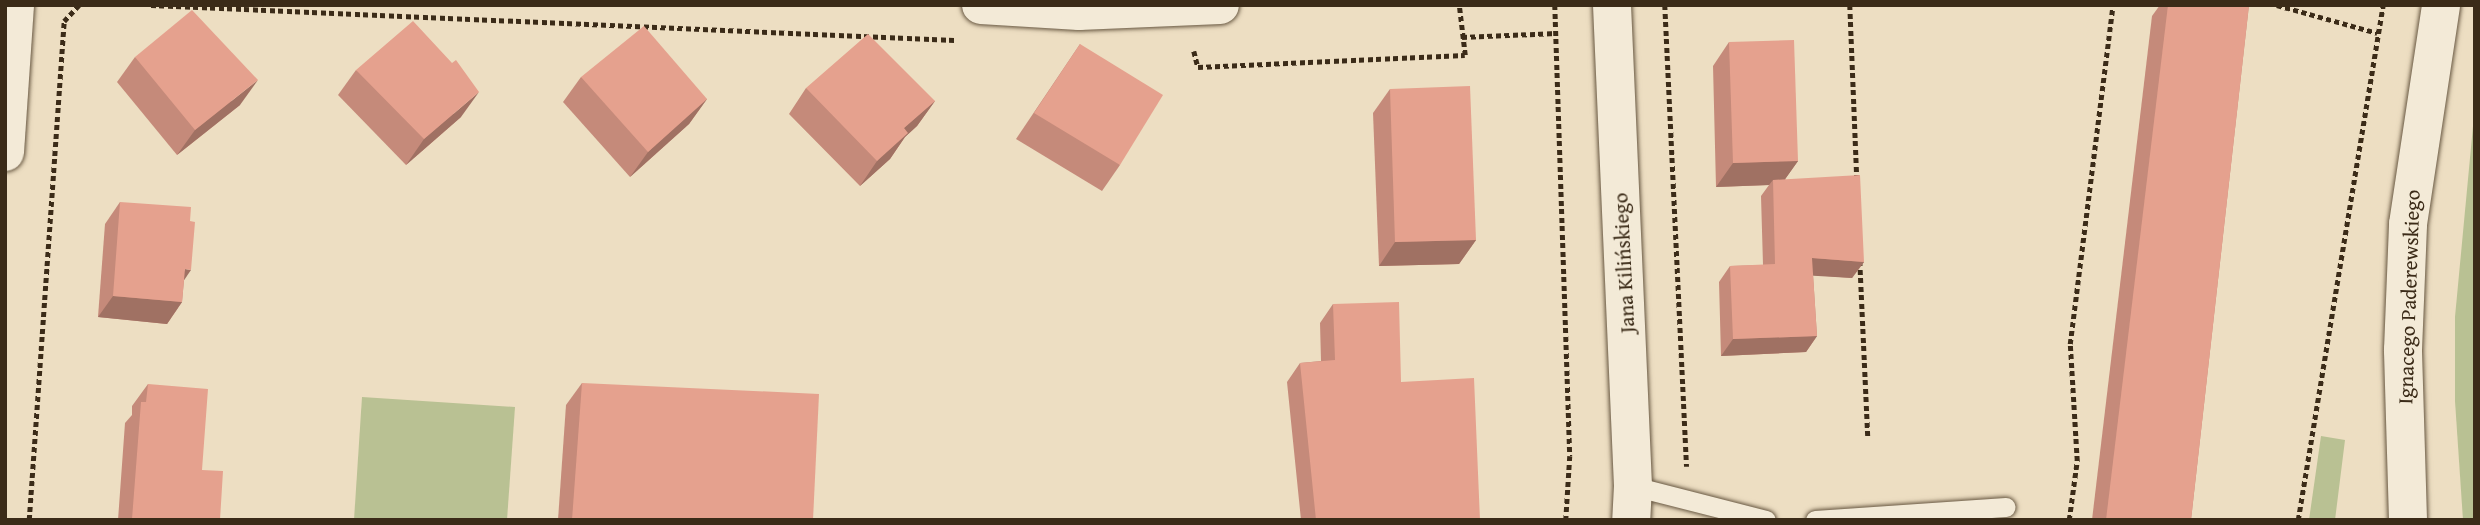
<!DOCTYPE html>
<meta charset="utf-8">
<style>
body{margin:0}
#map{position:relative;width:2480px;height:525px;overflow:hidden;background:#eddec2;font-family:"Gentium Book Plus",serif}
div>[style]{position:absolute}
.green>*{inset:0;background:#b9c193}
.path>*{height:4.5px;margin-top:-2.25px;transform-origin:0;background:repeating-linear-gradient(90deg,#3b2b18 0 5px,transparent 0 8.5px)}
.roads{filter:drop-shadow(0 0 2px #685842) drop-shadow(0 0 2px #685842)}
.lane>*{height:19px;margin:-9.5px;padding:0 9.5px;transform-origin:9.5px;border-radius:9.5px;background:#f3ead7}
.street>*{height:38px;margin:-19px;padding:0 19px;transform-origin:19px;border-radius:19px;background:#f3ead7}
.secondary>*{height:38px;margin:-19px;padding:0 19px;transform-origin:19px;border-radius:19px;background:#f3ead7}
.wall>*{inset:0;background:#c58a7a}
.shaded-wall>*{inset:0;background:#a07163}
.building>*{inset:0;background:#e5a18e}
span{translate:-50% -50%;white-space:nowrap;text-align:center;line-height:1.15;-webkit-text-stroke:5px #f3ead7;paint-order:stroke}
.street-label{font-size:21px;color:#3b2b18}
.frame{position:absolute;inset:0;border:7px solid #3b2b18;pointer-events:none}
</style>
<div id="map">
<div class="green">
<div style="clip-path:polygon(2475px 105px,2475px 520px,2463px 520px,2455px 401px,2455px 317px)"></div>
<div style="clip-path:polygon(362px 397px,515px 407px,507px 520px,354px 520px)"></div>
<div style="clip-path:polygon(2321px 436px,2345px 440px,2335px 520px,2309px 520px)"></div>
</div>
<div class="path">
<div style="left:151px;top:5px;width:804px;rotate:2.5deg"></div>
<div style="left:1555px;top:5px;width:451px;rotate:88.1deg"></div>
<div style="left:1570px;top:456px;width:64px;rotate:93.6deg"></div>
<div style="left:1665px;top:5px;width:462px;rotate:87.3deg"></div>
<div style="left:1850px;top:5px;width:174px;rotate:87.7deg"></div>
<div style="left:2277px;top:5px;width:104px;rotate:15.6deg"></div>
<div style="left:1462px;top:37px;width:94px;rotate:-2.4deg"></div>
<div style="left:1194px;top:51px;width:16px;rotate:76deg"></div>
<div style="left:1198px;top:67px;width:267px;rotate:-2.6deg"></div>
<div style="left:1465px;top:55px;width:50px;rotate:-96.8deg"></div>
<div style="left:1860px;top:261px;width:178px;rotate:87.4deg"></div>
<div style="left:29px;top:520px;width:500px;rotate:-85.99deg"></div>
<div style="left:64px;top:21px;width:22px;rotate:-47deg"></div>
<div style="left:2069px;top:520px;width:60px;rotate:-82.3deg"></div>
<div style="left:2077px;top:461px;width:117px;rotate:-93.4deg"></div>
<div style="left:2070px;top:344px;width:342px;rotate:-82.8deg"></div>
<div style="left:2298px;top:520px;width:522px;rotate:-80.63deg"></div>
</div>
<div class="roads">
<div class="lane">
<div style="left:1633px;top:486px;width:137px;rotate:14.3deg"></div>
<div style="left:1815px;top:520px;width:191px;rotate:-3.9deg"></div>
</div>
<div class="street">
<div style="left:981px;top:5px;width:98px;rotate:3.5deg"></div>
<div style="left:1079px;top:11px;width:141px;rotate:-2.4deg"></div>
<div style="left:1612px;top:5px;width:481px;rotate:87.5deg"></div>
<div style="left:1633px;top:486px;width:34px;rotate:93deg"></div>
<div style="left:5px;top:152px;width:147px;rotate:-86.1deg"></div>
</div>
<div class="secondary">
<div style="left:2408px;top:520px;width:170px;rotate:-91.7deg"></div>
<div style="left:2403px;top:350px;width:126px;rotate:-87.7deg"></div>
<div style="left:2408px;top:224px;width:221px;rotate:-81.4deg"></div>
</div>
</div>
<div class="wall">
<div style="clip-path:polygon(2160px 5px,2249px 5px,2191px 520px,2092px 520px,2152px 16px)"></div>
<div style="clip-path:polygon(1729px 42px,1798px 161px,1785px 179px,1864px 262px,1852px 278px,1813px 275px,1817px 336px,1806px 352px,1721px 356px,1719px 282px,1730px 266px,1763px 265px,1761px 196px,1769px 185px,1716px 187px,1713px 66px)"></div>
<div style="clip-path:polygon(1080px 44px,1120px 165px,1102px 191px,1016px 139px)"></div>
<div style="clip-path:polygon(135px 57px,240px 105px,177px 155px,117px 82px)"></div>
<div style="clip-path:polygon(356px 70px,461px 117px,406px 165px,338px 95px)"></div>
<div style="clip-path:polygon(581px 77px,707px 99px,689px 124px,630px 177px,563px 102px)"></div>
<div style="clip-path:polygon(806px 88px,935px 101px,917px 126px,905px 137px,890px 159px,860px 186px,789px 114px)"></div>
<div style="clip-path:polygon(1390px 89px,1476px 240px,1459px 264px,1379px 266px,1373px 113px)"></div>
<div style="clip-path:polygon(120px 202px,184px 280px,182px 302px,167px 324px,98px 317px,105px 224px)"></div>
<div style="clip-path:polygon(1333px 304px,1401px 382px,1480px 520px,1301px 520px,1287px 382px,1300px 363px,1321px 361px,1320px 323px)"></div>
<div style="clip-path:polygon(582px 383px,813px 520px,558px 520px,566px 405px)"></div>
<div style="clip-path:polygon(148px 384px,202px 470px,220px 520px,118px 520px,125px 423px,132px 415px,132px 406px)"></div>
</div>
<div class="shaded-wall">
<div style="clip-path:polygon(258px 80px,240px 105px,177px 155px,195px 130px)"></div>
<div style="clip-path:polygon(479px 92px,461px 117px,406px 165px,424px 139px)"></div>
<div style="clip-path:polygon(707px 99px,689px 124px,630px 177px,648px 152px)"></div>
<div style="clip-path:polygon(935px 101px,917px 126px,905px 137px,890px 159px,860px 186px,877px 161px,904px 128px)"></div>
<div style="clip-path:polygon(1798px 161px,1781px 185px,1773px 180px,1769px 185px,1716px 187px,1733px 163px)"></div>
<div style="clip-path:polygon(1476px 240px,1459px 264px,1379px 266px,1395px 242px)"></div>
<div style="clip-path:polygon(1812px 258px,1864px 262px,1852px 278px,1801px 275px)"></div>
<div style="clip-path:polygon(185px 269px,191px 270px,176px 292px)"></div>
<div style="clip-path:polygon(113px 296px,182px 302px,167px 324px,98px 317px)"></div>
<div style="clip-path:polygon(1817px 336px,1806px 352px,1721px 356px,1733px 339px)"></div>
</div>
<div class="building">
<div style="clip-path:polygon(2168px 5px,2249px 5px,2191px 520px,2106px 520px)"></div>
<div style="clip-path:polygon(192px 10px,258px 80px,195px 130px,135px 57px)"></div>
<div style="clip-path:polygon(413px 21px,452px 63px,456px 60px,479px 92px,424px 139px,356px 70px)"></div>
<div style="clip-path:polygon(644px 26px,707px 99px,648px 152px,581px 77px)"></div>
<div style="clip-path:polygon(868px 34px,935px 101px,904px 128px,908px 133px,877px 161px,806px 88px)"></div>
<div style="clip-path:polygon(1794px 40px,1798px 161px,1733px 163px,1729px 42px)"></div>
<div style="clip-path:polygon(1080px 44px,1163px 95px,1120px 165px,1034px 113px)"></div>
<div style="clip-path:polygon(1470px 86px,1476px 240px,1395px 242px,1390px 89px)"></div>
<div style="clip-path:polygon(1860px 175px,1864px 262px,1812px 258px,1817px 336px,1733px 339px,1730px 266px,1775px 264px,1773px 180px)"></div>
<div style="clip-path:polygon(120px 202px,191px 207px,190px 221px,195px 222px,191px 270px,185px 269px,182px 302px,113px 296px)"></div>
<div style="clip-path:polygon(1399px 302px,1401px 382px,1474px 378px,1480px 520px,1316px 520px,1300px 363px,1335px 360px,1333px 304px)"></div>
<div style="clip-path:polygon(582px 383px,819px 394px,813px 520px,572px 520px)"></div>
<div style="clip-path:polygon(148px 384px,208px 389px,202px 470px,223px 471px,220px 520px,132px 519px,141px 402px,146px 402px)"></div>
</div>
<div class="street-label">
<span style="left:1624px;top:263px;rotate:-93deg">Jana Kilińskiego</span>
<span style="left:2409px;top:297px;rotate:-88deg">Ignacego Paderewskiego</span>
</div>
<div class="frame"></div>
</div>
